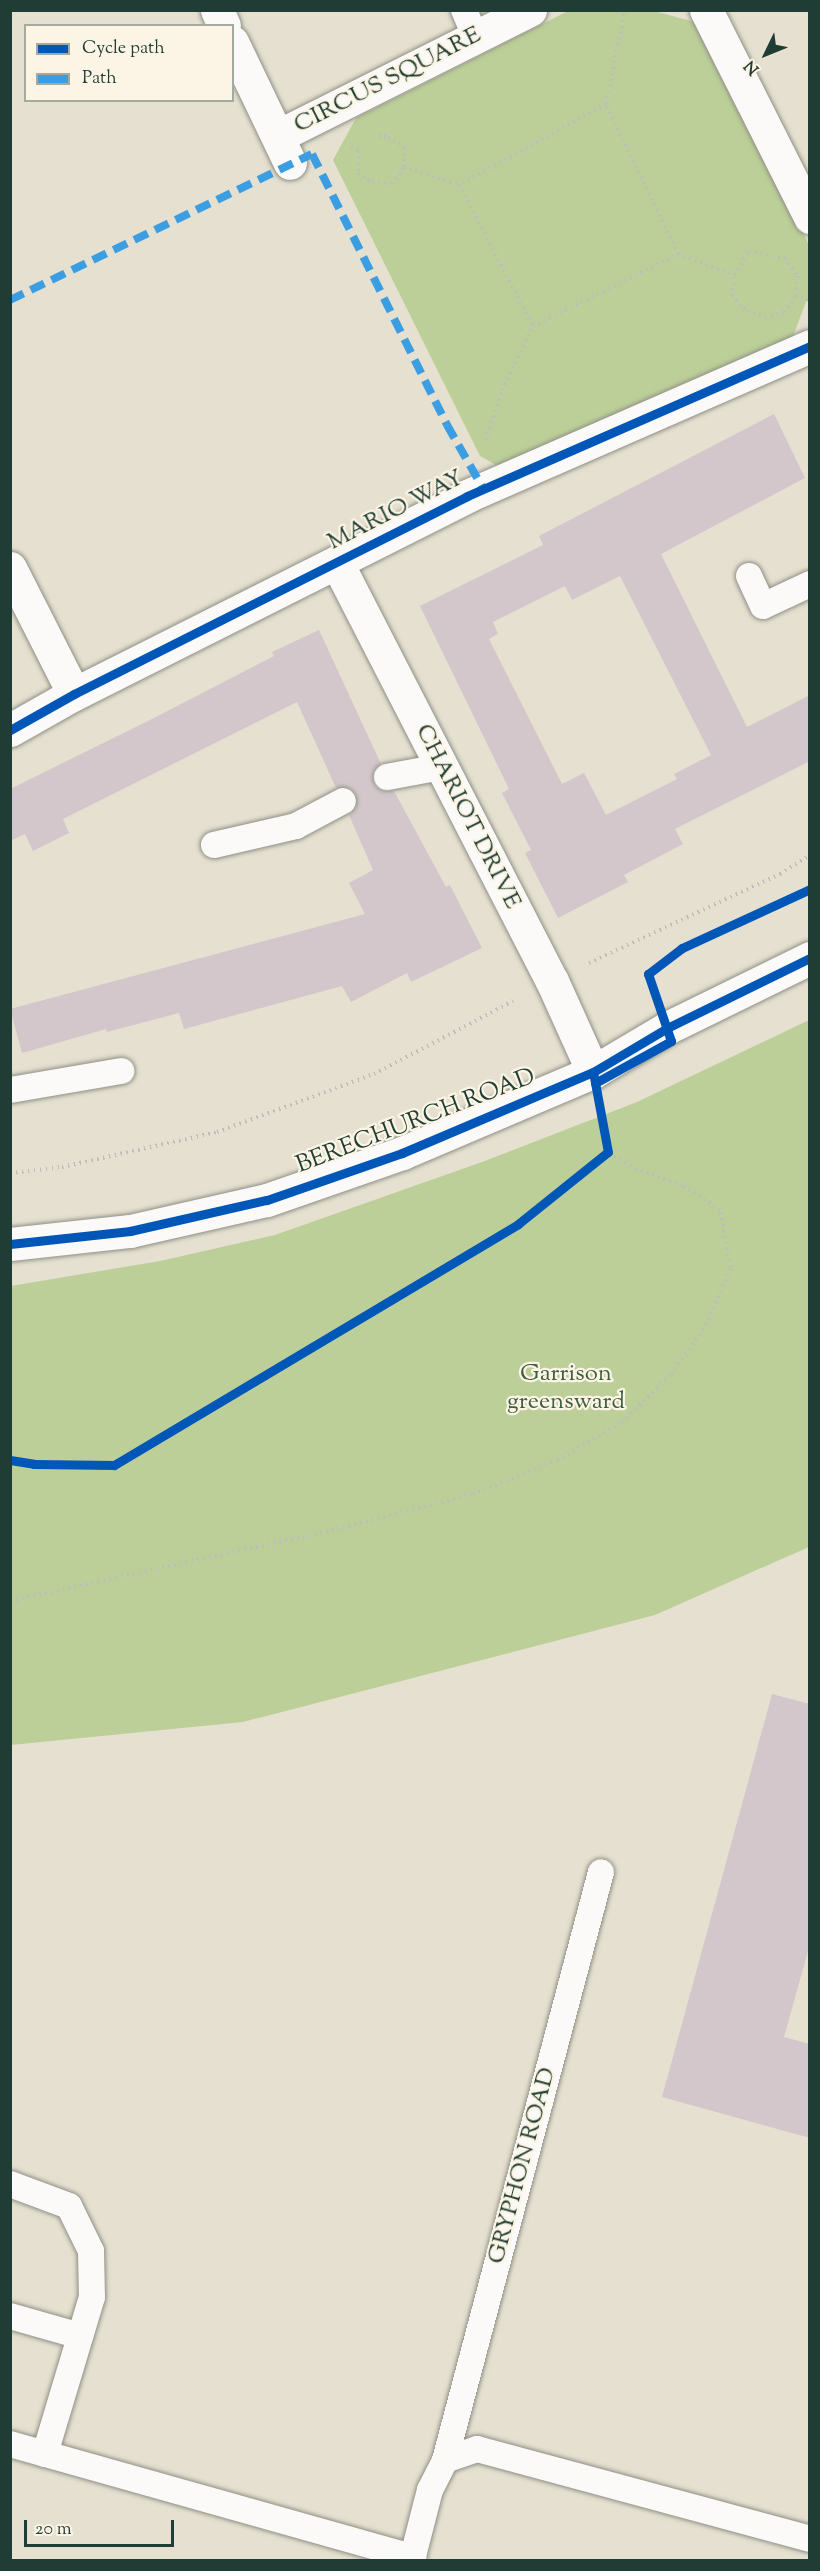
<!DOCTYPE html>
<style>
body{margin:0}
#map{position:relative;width:820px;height:2571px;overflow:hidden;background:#e6e0d0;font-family:"Sorts Mill Goudy",serif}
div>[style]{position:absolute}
.green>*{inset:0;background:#bdcf98}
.building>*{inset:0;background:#d3c7cc}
.path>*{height:4px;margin-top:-2px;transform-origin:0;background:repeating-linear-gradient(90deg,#bcbebb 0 1.5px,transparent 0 6px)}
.roads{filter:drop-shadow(0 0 2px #8e9086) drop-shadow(0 0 2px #8e9086)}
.service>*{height:26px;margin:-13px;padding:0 13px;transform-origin:13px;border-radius:13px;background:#fbfaf8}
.minor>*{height:33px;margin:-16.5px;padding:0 16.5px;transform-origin:16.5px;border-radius:16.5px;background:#fbfaf8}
.tertiary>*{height:33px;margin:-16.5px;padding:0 16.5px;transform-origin:16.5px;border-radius:16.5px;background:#fbfaf8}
.quiet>*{height:8px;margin-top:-4px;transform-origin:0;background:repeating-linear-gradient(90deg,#3c9ee2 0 15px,transparent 0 23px)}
.cycleway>*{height:9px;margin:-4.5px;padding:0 4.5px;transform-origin:4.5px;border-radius:4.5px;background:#0057b8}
span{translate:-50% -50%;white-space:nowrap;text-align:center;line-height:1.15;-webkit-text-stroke:4.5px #fcf5e5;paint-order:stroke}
.street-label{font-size:24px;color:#1f3d34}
.park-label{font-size:24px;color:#3e5e42}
.frame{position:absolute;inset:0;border:12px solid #1f3d34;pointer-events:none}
.legend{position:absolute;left:24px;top:24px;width:210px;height:78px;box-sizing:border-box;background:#fcf5e5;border:2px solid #a4ab9e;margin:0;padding:8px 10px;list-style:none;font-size:18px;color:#1f3d34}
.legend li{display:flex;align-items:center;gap:12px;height:30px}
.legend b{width:30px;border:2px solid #a4ab9e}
.north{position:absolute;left:736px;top:24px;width:60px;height:60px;-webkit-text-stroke:4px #fcf5e5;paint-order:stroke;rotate:227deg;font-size:16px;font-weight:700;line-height:24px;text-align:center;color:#1f3d34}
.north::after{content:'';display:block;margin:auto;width:21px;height:27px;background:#1f3d34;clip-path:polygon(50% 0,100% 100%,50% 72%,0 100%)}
.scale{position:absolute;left:24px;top:2520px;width:150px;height:27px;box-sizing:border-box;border:3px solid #1f3d34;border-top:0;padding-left:8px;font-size:18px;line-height:21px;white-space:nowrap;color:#1f3d34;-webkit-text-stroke:4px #fcf5e5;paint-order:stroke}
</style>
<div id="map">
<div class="green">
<div style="clip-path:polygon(568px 11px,654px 11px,702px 24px,809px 245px,809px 294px,792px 339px,519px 478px,480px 456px,333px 160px,356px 118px)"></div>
<div style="clip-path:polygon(809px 1020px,809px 1547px,655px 1615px,243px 1722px,11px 1745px,11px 1286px,160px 1261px,275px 1235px,482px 1162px,637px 1102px)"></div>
</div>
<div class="building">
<div style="clip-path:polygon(evenodd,774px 414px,805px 478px,661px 554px,747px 727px,810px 695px,810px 761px,675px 829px,683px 844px,624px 875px,628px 882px,558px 918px,525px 853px,531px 850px,502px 793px,509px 789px,420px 606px,543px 545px,539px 536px,774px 414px,620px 576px,711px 755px,674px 774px,677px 779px,606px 815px,584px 773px,562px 784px,489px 639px,498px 634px,493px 622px,565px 586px,572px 600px,620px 576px)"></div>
<div style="clip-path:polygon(319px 630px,381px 764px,373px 773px,375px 786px,383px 791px,394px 791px,446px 887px,450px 885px,482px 948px,411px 982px,407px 973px,351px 1002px,342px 986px,184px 1029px,179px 1013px,107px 1032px,106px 1029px,22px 1053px,10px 1009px,365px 914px,349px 883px,373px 870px,349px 815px,356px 808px,356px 795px,350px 788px,336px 788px,297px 702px,63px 819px,69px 833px,33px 851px,25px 834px,10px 841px,10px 789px,150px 720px,274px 656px,272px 652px)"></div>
<div style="clip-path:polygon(772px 1694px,810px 1704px,810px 1944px,784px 2037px,810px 2044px,810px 2138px,662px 2097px)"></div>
</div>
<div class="path">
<div style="left:606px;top:104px;width:96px;rotate:-78.6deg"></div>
<div style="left:351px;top:147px;width:9px;rotate:27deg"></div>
<div style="left:359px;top:151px;width:22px;rotate:93deg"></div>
<div style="left:358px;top:173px;width:17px;rotate:33deg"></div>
<div style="left:372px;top:182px;width:20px;rotate:6deg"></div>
<div style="left:392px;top:184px;width:21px;rotate:-55deg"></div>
<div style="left:404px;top:167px;width:20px;rotate:-87deg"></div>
<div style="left:405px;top:147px;width:22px;rotate:-150deg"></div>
<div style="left:386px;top:136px;width:9px;rotate:180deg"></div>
<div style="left:404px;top:167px;width:58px;rotate:18.1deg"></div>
<div style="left:749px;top:251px;width:37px;rotate:11deg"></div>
<div style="left:785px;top:258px;width:22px;rotate:56deg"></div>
<div style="left:797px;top:276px;width:20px;rotate:96deg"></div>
<div style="left:795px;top:296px;width:20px;rotate:123deg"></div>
<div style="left:784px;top:313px;width:18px;rotate:167deg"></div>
<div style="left:766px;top:317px;width:22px;rotate:-162deg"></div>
<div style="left:745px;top:310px;width:19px;rotate:-133deg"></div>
<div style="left:732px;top:296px;width:21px;rotate:-82deg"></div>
<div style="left:735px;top:275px;width:28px;rotate:-60deg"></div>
<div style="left:678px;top:254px;width:61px;rotate:20.2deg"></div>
<div style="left:795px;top:296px;width:16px;rotate:15deg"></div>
<div style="left:486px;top:440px;width:52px;rotate:-72.3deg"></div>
<div style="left:502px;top:390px;width:71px;rotate:-64.2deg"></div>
<div style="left:533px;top:326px;width:162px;rotate:-26.4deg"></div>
<div style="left:678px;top:254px;width:166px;rotate:-115.6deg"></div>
<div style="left:606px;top:104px;width:168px;rotate:151.1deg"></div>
<div style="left:459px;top:185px;width:159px;rotate:62.3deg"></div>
<div style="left:589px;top:963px;width:211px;rotate:-25deg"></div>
<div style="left:780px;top:874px;width:36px;rotate:-32deg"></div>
<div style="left:10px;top:1173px;width:52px;rotate:-6.6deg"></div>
<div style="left:62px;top:1167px;width:159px;rotate:-12.7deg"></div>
<div style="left:217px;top:1132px;width:167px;rotate:-20.3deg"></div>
<div style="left:374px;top:1074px;width:157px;rotate:-27.7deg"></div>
<div style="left:10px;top:1601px;width:335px;rotate:-12.4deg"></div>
<div style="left:337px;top:1529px;width:140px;rotate:-14.4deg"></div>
<div style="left:473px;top:1494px;width:91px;rotate:-22deg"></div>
<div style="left:557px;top:1460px;width:75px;rotate:-30.3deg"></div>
<div style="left:622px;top:1422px;width:69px;rotate:-44.4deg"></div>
<div style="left:671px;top:1374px;width:60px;rotate:-54.5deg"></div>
<div style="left:706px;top:1325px;width:63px;rotate:-66.7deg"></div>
<div style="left:731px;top:1267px;width:58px;rotate:-100.9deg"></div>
<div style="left:720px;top:1210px;width:45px;rotate:-146.7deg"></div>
<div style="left:682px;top:1185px;width:49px;rotate:-160.8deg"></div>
<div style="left:636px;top:1169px;width:33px;rotate:-149deg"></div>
</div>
<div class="roads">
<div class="service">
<div style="left:464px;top:10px;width:30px;rotate:67deg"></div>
<div style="left:749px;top:576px;width:33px;rotate:65deg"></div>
<div style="left:763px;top:606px;width:52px;rotate:-25.1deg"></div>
<div style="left:387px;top:777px;width:55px;rotate:-10.5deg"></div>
<div style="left:214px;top:845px;width:84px;rotate:-13deg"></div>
<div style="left:296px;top:826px;width:53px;rotate:-28deg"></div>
<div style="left:10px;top:1090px;width:113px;rotate:-9.7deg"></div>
<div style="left:10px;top:2184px;width:63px;rotate:20.4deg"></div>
<div style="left:69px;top:2206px;width:50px;rotate:63.9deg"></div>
<div style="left:91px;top:2251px;width:46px;rotate:88.8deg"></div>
<div style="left:92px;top:2297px;width:164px;rotate:106.7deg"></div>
<div style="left:10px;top:2316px;width:73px;rotate:15.9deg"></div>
<div style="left:10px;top:2444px;width:419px;rotate:15.7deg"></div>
<div style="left:445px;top:2460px;width:608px;rotate:-75.14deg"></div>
<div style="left:412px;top:2560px;width:72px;rotate:-75.6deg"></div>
<div style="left:430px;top:2490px;width:34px;rotate:-63deg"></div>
<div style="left:445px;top:2460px;width:34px;rotate:-19deg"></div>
<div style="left:477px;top:2449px;width:345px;rotate:15.1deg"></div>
</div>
<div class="minor">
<div style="left:217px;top:10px;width:17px;rotate:66deg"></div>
<div style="left:706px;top:10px;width:232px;rotate:63.3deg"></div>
<div style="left:232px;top:42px;width:134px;rotate:64.4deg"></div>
<div style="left:278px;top:136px;width:282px;rotate:-26.6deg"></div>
<div style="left:337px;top:563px;width:470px;rotate:62.8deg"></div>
<div style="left:552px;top:981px;width:100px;rotate:65.7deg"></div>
<div style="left:10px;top:568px;width:141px;rotate:63.1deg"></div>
<div style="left:10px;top:730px;width:73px;rotate:-29.4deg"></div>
<div style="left:74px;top:694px;width:440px;rotate:-26.7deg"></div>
<div style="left:467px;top:496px;width:374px;rotate:-23.6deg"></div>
</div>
<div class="tertiary">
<div style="left:10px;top:1244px;width:121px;rotate:-6.2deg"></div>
<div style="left:130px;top:1231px;width:140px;rotate:-12.8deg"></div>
<div style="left:267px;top:1200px;width:143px;rotate:-19.2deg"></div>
<div style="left:402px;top:1153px;width:207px;rotate:-23deg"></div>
<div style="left:593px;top:1072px;width:86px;rotate:-30.7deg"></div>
<div style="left:667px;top:1028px;width:159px;rotate:-26.1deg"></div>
</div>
</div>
<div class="quiet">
<div style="left:10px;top:300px;width:335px;rotate:-25.8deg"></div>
<div style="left:312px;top:154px;width:303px;rotate:63.5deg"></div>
<div style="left:447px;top:425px;width:73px;rotate:60.3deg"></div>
</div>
<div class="cycleway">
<div style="left:10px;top:730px;width:73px;rotate:-29.4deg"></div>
<div style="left:74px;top:694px;width:440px;rotate:-26.7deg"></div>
<div style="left:467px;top:496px;width:374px;rotate:-23.6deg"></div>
<div style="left:595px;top:1083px;width:87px;rotate:-28.9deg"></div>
<div style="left:671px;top:1041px;width:71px;rotate:-108.9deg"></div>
<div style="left:648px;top:974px;width:43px;rotate:-37.4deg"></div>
<div style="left:682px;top:948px;width:141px;rotate:-24.7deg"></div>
<div style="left:10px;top:1244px;width:121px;rotate:-6.2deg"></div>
<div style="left:130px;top:1231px;width:140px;rotate:-12.8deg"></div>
<div style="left:267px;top:1200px;width:143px;rotate:-19.2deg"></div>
<div style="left:402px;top:1153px;width:207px;rotate:-23deg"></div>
<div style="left:593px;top:1072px;width:86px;rotate:-30.7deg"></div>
<div style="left:667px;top:1028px;width:159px;rotate:-26.1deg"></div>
<div style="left:10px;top:1460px;width:24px;rotate:9deg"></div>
<div style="left:34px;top:1464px;width:80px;rotate:0.7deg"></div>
<div style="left:114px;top:1465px;width:470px;rotate:-30.8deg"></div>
<div style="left:518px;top:1224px;width:115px;rotate:-38.7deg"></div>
<div style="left:608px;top:1152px;width:81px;rotate:-100.6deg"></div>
</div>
<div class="street-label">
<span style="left:388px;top:81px;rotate:-27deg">CIRCUS SQUARE</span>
<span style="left:396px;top:511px;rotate:-27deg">MARIO WAY</span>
<span style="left:467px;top:817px;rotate:63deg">CHARIOT DRIVE</span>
<span style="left:416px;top:1122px;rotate:-21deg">BERECHURCH ROAD</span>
<span style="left:523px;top:2166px;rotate:-75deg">GRYPHON ROAD</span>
</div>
<div class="park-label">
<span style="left:566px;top:1389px">Garrison<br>greensward</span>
</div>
<div class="frame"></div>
<ul class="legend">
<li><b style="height:8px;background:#0057b8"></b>Cycle path</li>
<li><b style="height:8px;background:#3c9ee2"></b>Path</li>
</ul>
<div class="north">N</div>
<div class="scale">20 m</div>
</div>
